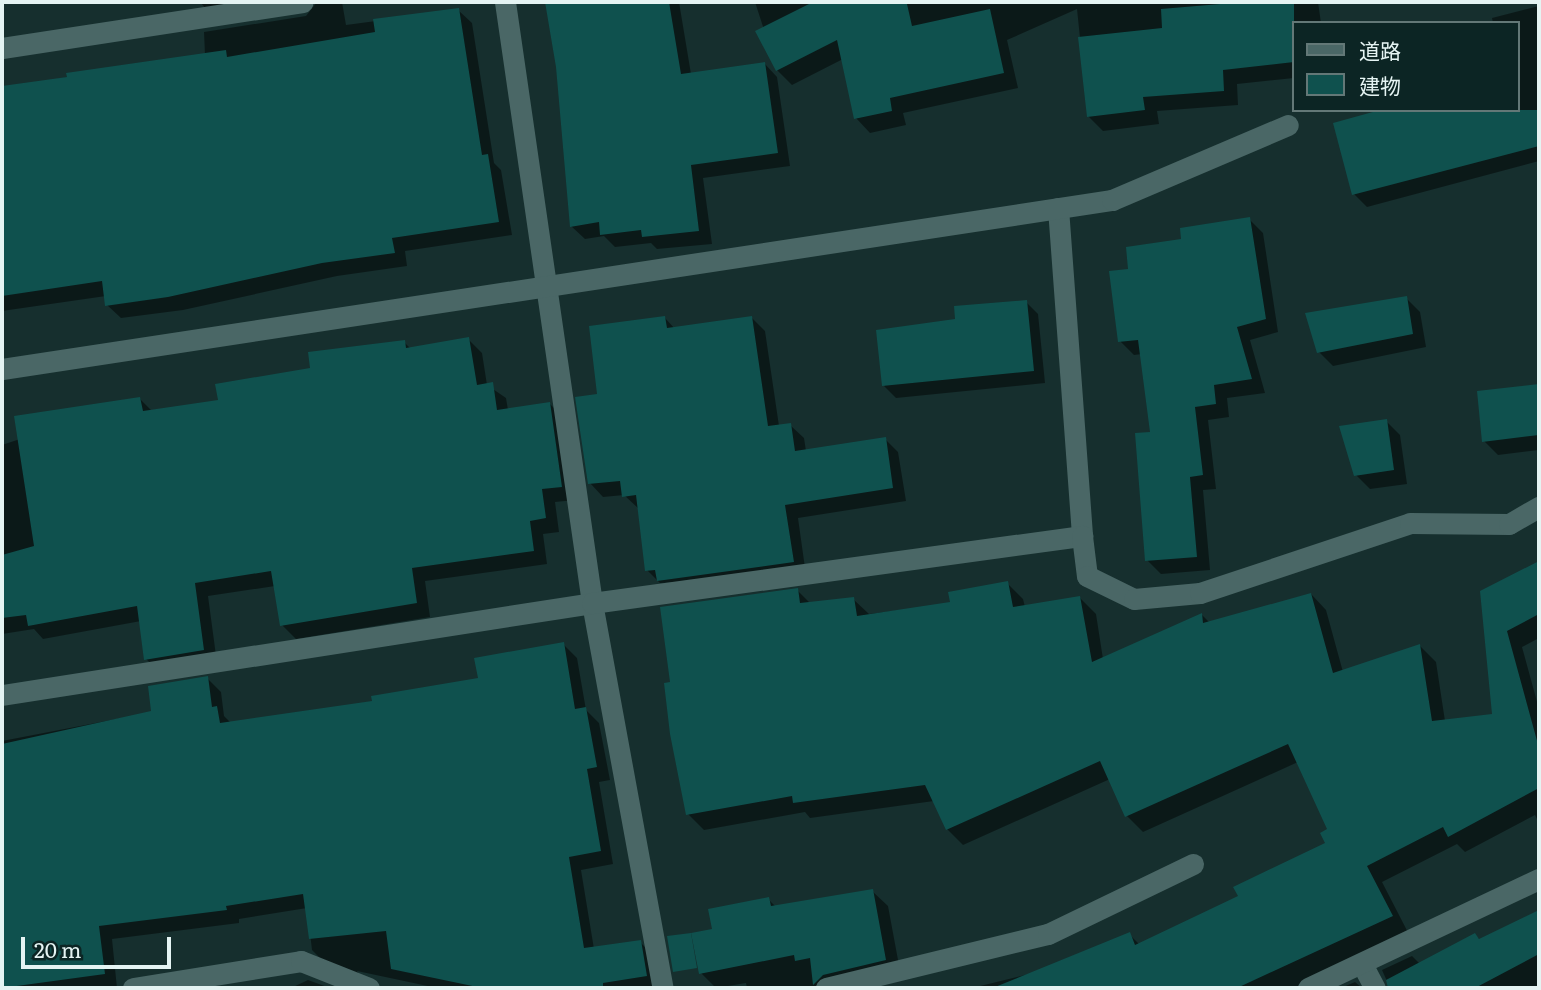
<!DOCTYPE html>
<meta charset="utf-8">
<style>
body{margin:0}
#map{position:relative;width:1541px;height:990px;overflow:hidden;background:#162f2e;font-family:Literata,"Noto Sans JP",serif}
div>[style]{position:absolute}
.shadow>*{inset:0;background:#0007}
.building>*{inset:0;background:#0f514e}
.minor>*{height:21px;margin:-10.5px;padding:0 10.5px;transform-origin:10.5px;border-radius:10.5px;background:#4a6766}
span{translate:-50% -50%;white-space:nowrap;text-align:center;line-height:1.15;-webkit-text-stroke:6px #0c2524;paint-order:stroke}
.frame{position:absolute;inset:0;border:4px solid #e5f4f3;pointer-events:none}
.legend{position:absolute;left:1292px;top:21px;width:228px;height:91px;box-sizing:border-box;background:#0c2524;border:2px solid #637877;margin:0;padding:9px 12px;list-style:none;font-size:21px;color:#e5f4f3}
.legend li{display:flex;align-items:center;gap:14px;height:35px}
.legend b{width:35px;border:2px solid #637877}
.scale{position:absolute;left:21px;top:937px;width:150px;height:32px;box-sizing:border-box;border:4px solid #e5f4f3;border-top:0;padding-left:9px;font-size:21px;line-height:24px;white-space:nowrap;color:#e5f4f3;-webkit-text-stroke:5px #0c2524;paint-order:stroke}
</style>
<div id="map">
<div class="shadow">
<div style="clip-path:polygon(200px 2px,342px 2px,346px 25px,458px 10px,472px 23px,494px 163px,501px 170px,512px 235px,405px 251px,407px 266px,337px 276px,183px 310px,121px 318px,107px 305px,106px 296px,2px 311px,2px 88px,205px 55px,204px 32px,306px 16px,317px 2px,214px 18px)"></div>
<div style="clip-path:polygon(546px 2px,679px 2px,691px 74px,764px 63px,777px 77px,790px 166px,703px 178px,712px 244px,657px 249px,651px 243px,615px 247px,604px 236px,585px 239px,571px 226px,558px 67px)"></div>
<div style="clip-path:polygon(755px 2px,1318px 2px,1321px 23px,1294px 23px,1294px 78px,1237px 84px,1238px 105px,1157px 111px,1159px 124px,1103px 131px,1088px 116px,1077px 9px,1007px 40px,1018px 88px,903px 113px,906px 125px,870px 133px,856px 118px,843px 59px,792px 85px,777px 70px)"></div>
<div style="clip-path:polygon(1539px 6px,1539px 161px,1367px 207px,1354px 194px,1518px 110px,1518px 23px,1493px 23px,1492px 18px)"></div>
<div style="clip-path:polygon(1249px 219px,1263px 233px,1278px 332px,1250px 340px,1265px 393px,1227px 398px,1229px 417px,1208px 420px,1216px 489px,1203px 490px,1210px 570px,1161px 574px,1147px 560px,1152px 433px,1142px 354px,1134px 355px,1120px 341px,1130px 270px,1183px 241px)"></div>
<div style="clip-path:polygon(1406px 298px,1420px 312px,1426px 347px,1333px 366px,1319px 352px)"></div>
<div style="clip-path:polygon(1026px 302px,1038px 314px,1045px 383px,896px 398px,884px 386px,957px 321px)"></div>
<div style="clip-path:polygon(751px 317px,765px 331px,779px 426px,790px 425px,804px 438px,806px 451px,885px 439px,898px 452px,906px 501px,798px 518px,806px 575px,660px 583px,647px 570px,639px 509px,624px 495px,603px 497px,590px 483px,599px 395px,665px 318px,675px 329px)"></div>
<div style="clip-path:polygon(468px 339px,482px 353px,487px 385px,506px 398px,508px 410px,549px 403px,563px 417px,575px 500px,555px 502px,559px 532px,543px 534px,547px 564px,425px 581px,430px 617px,296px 639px,282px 625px,275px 586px,208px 596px,217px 663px,160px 672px,146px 659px,141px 621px,43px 639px,34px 629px,2px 634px,2px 445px,140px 399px,152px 411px,220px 401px,404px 342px,411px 349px)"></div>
<div style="clip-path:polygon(1539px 386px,1539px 450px,1498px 455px,1484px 441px,1479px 393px)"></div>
<div style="clip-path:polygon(1386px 421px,1400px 435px,1407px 484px,1370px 489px,1356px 475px)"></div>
<div style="clip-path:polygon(1539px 563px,1539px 638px,1522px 647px,1539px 709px,1539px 823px,1535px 815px,1465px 852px,1457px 844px,1382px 882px,1415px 946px,1325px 988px,1232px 988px,1229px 982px,1215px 988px,972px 988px,1037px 972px,1129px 934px,1140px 945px,1240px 897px,1327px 843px,1329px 830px,1298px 762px,1143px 832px,1127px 816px,1110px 779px,963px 845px,947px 829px,934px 801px,810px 818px,805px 812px,704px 830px,688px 814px,672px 684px,797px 590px,810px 603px,853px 599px,869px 614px,952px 604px,1007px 583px,1023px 599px,1025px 607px,1080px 598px,1096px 614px,1103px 659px,1202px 615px,1210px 623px,1311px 594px,1326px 610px,1343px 672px,1420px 646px,1436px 662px,1445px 721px,1493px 715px,1482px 592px)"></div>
<div style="clip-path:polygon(563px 644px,577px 658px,586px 710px,599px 723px,610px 780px,599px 782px,613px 864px,581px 870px,594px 949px,640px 942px,654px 956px,660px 988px,437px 988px,357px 971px,361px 977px,326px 964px,312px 950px,307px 908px,239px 919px,239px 923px,112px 939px,117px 988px,2px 988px,2px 741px,153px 712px,207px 678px,221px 692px,224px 716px,231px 723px,374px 703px,480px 679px)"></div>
<div style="clip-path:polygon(872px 891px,888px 906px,901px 976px,849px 988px,747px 988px,746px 983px,716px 988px,701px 973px,714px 930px,768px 899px,776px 907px)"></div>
<div style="clip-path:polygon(1539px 911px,1539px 988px,1390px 988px,1382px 970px,1412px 956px,1420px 964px,1475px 935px,1480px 940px)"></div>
<div style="clip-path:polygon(308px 980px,330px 988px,291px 988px)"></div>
<div style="clip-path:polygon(1355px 982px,1362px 988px,1341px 988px)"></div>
</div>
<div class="building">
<div style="clip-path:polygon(545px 2px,669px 2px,681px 74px,765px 62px,778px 153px,691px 165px,699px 231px,642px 237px,641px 230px,600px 235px,599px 222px,570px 227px,556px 67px)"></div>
<div style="clip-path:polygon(813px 2px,912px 2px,907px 4px,912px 26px,990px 9px,1004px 73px,890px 98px,892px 111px,854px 119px,837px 40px,776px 71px,755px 31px)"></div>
<div style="clip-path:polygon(1244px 2px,1294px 2px,1294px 62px,1223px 70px,1224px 91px,1143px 97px,1145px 110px,1087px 117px,1078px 37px,1162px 28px,1161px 9px)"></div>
<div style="clip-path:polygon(459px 8px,482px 155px,488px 154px,499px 222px,392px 238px,395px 253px,322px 263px,168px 297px,105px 306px,102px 281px,2px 296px,2px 86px,67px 77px,66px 73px,226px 50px,227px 57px,375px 32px,373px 19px)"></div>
<div style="clip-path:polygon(1380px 110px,1539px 110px,1539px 146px,1352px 195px,1333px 123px)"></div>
<div style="clip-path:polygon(1250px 217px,1266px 319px,1237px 327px,1252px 379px,1214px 385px,1216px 404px,1195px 407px,1203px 475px,1190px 477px,1197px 557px,1145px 561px,1135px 433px,1150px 432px,1138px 340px,1118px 342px,1109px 271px,1128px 269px,1126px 247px,1181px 239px,1180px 228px)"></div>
<div style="clip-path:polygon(1407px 296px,1413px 334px,1317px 353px,1305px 313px)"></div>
<div style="clip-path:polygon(1027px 300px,1034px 371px,882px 386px,876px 330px,955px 319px,954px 306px)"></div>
<div style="clip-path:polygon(665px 316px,667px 328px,752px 316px,768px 426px,791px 423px,795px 451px,886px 437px,893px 488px,785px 505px,794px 562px,657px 581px,655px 570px,645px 571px,636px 495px,622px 497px,620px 481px,588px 484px,575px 397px,597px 394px,589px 326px)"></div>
<div style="clip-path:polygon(469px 337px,477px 385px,493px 382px,497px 410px,550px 402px,562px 487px,542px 489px,546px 518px,530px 521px,534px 551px,412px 568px,417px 603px,280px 626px,271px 571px,195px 583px,204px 650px,144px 660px,137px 606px,28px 626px,26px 615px,2px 618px,2px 555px,34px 546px,14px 416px,140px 397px,143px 411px,218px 400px,215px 384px,310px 368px,308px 352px,405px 340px,406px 348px)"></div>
<div style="clip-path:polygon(1539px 384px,1539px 435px,1482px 442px,1477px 391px)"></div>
<div style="clip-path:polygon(1387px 419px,1394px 470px,1354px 476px,1339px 426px)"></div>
<div style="clip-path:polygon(1539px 561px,1539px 614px,1507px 631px,1539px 748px,1539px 788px,1448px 837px,1443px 827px,1367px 866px,1393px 916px,1237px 988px,995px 987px,1130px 932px,1135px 945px,1238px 896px,1233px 887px,1325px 843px,1320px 833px,1327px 829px,1288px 744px,1125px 817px,1100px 761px,946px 830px,925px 785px,793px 803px,792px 796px,686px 815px,670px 734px,664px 683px,670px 682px,660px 607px,798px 588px,800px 603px,854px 597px,857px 616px,950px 602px,948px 592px,1008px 581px,1013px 607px,1080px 596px,1092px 662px,1202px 613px,1203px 623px,1311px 593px,1333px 673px,1420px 644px,1432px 721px,1492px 714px,1480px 591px)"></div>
<div style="clip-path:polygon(564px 642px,575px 709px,586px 707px,597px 767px,587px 769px,601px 851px,569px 857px,584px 948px,641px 940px,647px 976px,603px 983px,603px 988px,482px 988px,391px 969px,386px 931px,309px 939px,303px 894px,226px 906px,227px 910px,99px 926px,105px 974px,2px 988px,2px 744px,151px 711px,148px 686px,208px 676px,212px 707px,217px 706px,220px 723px,372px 701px,371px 696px,478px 678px,474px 658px)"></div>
<div style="clip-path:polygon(873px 889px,886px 960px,823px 975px,813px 985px,810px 958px,795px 961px,794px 955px,699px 974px,691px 933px,712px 929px,708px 909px,769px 897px,771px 906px)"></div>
<div style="clip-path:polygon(1539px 910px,1539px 954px,1475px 988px,1388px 988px,1386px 980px,1475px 933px,1479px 939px)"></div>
<div style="clip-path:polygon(691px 933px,697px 968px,673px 972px,667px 936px)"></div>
</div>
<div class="minor">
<div style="left:505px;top:2px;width:607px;rotate:81.76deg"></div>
<div style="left:592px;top:603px;width:391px;rotate:79.6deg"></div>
<div style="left:2px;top:48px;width:304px;rotate:-8.7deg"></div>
<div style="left:1058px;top:208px;width:329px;rotate:85.8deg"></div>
<div style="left:2px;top:369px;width:1123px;rotate:-8.66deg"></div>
<div style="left:1112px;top:200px;width:191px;rotate:-23.1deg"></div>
<div style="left:2px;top:695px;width:597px;rotate:-8.86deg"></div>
<div style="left:592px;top:603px;width:495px;rotate:-7.8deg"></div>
<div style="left:1082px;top:536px;width:40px;rotate:82.9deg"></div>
<div style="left:1087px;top:576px;width:52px;rotate:26.1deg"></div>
<div style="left:1134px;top:599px;width:66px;rotate:-5.2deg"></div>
<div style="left:1200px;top:593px;width:221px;rotate:-18.4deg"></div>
<div style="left:1410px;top:523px;width:99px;rotate:0.6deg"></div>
<div style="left:1509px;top:524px;width:34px;rotate:-30deg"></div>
<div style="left:1362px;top:964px;width:27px;rotate:62deg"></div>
<div style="left:133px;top:988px;width:170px;rotate:-9.1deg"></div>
<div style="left:301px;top:961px;width:73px;rotate:21.7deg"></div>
<div style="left:826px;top:988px;width:228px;rotate:-13.7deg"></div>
<div style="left:1048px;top:934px;width:161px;rotate:-25.8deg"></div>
<div style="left:1308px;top:988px;width:255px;rotate:-25.3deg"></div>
</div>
<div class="frame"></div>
<ul class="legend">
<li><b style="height:9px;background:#4a6766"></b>道路</li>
<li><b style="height:19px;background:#0f514e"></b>建物</li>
</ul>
<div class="scale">20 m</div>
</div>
